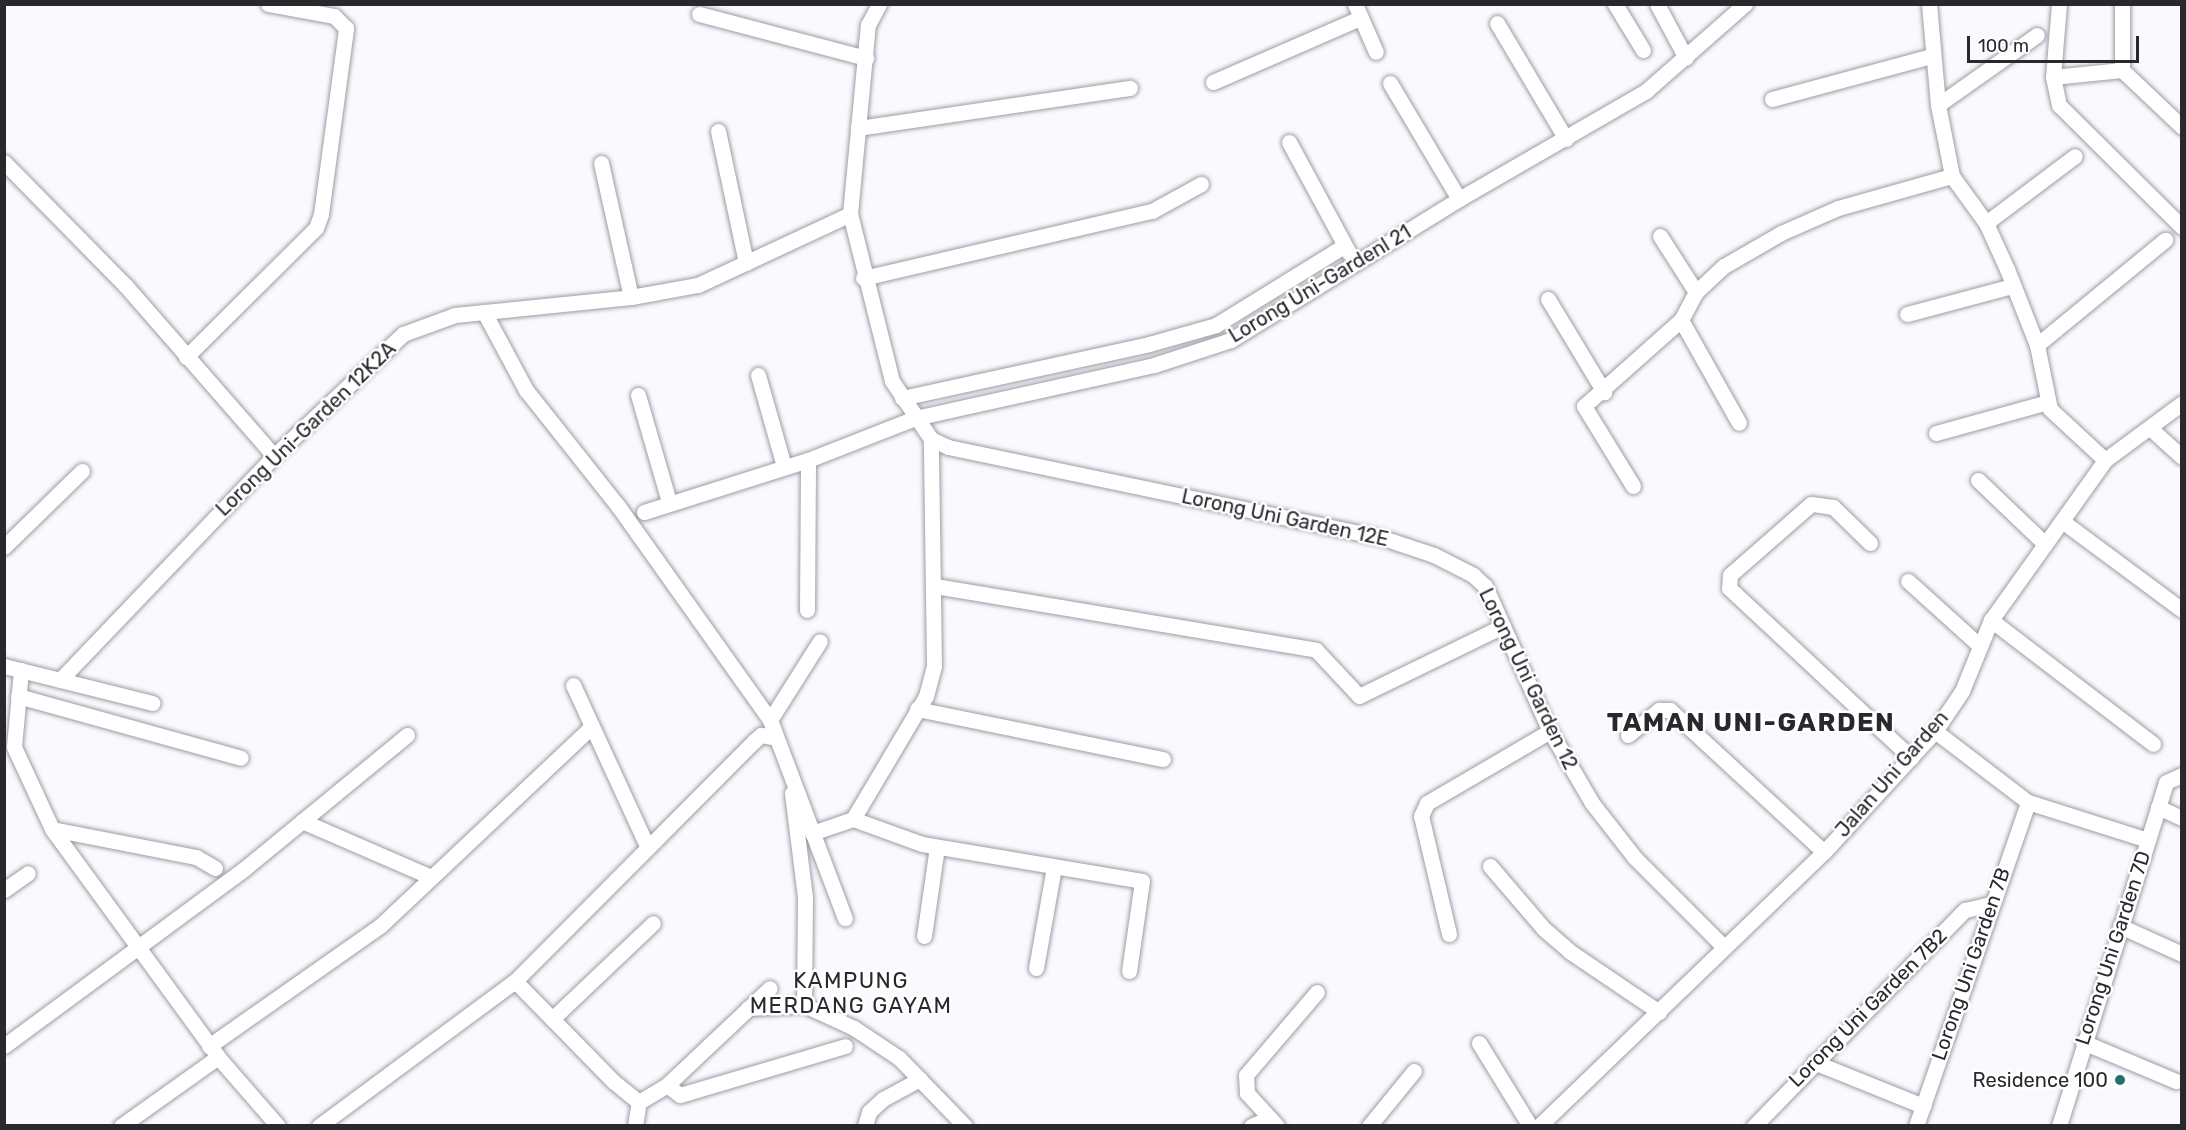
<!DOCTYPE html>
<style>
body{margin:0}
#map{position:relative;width:2186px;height:1130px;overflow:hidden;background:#fafafe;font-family:Rubik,sans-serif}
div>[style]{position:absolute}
.roads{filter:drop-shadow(0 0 2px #9c9ca6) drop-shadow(0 0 2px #9c9ca6)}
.minor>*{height:15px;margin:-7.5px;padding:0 7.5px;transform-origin:7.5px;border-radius:7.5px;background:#fff}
.dots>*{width:16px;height:16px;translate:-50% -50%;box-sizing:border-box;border:3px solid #fff;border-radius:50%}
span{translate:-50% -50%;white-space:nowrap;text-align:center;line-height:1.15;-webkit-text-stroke:5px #fff;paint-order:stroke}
.street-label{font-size:20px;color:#29282d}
.poi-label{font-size:20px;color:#29282d}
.right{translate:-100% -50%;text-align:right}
.quarter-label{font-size:22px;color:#29282d;letter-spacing:1.5px}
.district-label{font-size:26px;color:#29282d;font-weight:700;letter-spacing:1.5px}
.frame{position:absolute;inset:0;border:6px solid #29282d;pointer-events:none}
.scale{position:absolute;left:1967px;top:36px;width:172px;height:27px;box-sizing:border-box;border:3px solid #29282d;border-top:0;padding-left:8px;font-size:18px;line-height:21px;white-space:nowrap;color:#29282d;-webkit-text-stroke:4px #fff;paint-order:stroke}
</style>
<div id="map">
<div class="roads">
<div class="minor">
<div style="left:1355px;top:4px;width:52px;rotate:66.4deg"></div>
<div style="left:1615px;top:4px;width:54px;rotate:58.7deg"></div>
<div style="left:1657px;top:4px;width:61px;rotate:61.8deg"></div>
<div style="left:1929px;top:4px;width:101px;rotate:84.9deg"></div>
<div style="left:1938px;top:105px;width:72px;rotate:78.8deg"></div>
<div style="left:1952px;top:176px;width:58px;rotate:54.1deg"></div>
<div style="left:1986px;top:223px;width:51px;rotate:65.5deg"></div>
<div style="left:2007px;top:269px;width:82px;rotate:68.5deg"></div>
<div style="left:2037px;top:345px;width:65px;rotate:78.5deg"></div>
<div style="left:2050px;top:409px;width:75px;rotate:42.8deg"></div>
<div style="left:2059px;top:4px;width:73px;rotate:94.7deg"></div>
<div style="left:2053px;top:77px;width:29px;rotate:78deg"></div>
<div style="left:2059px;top:105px;width:173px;rotate:44.8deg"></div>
<div style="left:2122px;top:4px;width:66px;rotate:90deg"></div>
<div style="left:2122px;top:70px;width:83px;rotate:43.5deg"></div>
<div style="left:699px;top:14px;width:173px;rotate:14.8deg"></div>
<div style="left:1497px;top:23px;width:135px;rotate:59.3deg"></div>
<div style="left:2053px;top:77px;width:69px;rotate:-5.8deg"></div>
<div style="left:1213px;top:82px;width:160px;rotate:-23.5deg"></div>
<div style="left:1390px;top:83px;width:135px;rotate:59.3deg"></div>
<div style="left:1772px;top:99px;width:165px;rotate:-15.1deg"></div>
<div style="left:1938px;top:105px;width:121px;rotate:-35.3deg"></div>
<div style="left:858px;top:128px;width:275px;rotate:-8.4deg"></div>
<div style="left:718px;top:131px;width:135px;rotate:78deg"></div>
<div style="left:1289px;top:142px;width:126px;rotate:61.6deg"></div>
<div style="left:4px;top:162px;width:173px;rotate:45.5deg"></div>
<div style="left:125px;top:285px;width:227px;rotate:48.9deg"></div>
<div style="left:601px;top:163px;width:137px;rotate:77.4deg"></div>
<div style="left:1986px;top:223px;width:111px;rotate:-37deg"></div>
<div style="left:1660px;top:236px;width:67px;rotate:57.3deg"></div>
<div style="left:863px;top:278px;width:297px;rotate:-13.1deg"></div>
<div style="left:1152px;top:211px;width:56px;rotate:-28.9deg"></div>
<div style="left:1548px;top:299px;width:109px;rotate:58.9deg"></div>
<div style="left:484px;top:312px;width:89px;rotate:61.7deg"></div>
<div style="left:526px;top:390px;width:148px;rotate:51.6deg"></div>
<div style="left:618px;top:506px;width:262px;rotate:54.6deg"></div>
<div style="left:770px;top:720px;width:212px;rotate:69.3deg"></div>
<div style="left:1907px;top:314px;width:109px;rotate:-14.9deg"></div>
<div style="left:1681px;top:320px;width:118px;rotate:60.6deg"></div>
<div style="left:2037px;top:345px;width:166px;rotate:-39.4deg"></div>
<div style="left:186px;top:357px;width:183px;rotate:-44.8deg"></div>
<div style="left:316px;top:228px;width:15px;rotate:-70deg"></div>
<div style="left:321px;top:214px;width:188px;rotate:-82.3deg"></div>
<div style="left:346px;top:28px;width:17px;rotate:-135deg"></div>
<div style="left:334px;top:16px;width:67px;rotate:-169.7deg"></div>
<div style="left:758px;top:375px;width:95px;rotate:74.1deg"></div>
<div style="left:638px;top:395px;width:111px;rotate:73.8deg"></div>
<div style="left:902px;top:398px;width:253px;rotate:-12.3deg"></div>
<div style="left:1149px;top:344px;width:70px;rotate:-15.8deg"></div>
<div style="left:1216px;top:325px;width:150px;rotate:-31.7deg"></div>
<div style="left:2150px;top:428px;width:43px;rotate:42.2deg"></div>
<div style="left:1936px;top:433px;width:116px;rotate:-15.5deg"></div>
<div style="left:931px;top:439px;width:19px;rotate:25deg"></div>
<div style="left:948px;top:447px;width:444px;rotate:11.8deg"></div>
<div style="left:1383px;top:538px;width:54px;rotate:18.4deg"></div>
<div style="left:1434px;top:555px;width:44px;rotate:27.1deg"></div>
<div style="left:1473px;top:575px;width:16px;rotate:43deg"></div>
<div style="left:1485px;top:586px;width:159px;rotate:65.9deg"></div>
<div style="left:1550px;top:731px;width:83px;rotate:59.7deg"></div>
<div style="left:1592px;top:803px;width:70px;rotate:52deg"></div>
<div style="left:1635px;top:858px;width:124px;rotate:45deg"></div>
<div style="left:1978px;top:480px;width:93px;rotate:43.7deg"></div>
<div style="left:1633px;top:486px;width:94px;rotate:-121.5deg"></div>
<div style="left:1584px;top:406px;width:130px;rotate:-41.6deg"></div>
<div style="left:1681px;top:320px;width:32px;rotate:-62deg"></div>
<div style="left:1696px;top:292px;width:38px;rotate:-43deg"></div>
<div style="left:1724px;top:266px;width:66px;rotate:-30.1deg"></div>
<div style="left:1781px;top:233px;width:62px;rotate:-23.7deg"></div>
<div style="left:1838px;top:208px;width:118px;rotate:-15.7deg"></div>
<div style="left:644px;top:512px;width:172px;rotate:-17.6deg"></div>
<div style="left:808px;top:460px;width:115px;rotate:-21.4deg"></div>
<div style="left:915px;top:418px;width:245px;rotate:-12.5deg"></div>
<div style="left:1154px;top:365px;width:81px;rotate:-18deg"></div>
<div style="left:1231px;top:340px;width:268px;rotate:-31.7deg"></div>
<div style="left:1459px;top:199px;width:216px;rotate:-30deg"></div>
<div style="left:1646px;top:91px;width:132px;rotate:-41.3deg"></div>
<div style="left:2062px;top:521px;width:149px;rotate:36.6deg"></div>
<div style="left:1870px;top:543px;width:52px;rotate:-135.8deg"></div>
<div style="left:1833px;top:507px;width:22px;rotate:-172deg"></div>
<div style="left:1811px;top:504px;width:108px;rotate:138.8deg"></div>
<div style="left:1730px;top:575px;width:13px;rotate:94deg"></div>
<div style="left:1729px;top:588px;width:249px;rotate:43deg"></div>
<div style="left:4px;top:547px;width:109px;rotate:-44.3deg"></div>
<div style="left:1908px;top:581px;width:97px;rotate:42.1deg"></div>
<div style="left:935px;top:586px;width:386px;rotate:9.5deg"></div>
<div style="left:1316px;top:650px;width:63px;rotate:46.9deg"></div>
<div style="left:1359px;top:696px;width:160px;rotate:-25.9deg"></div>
<div style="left:807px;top:610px;width:150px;rotate:-89.6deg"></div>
<div style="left:1991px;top:620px;width:204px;rotate:37.4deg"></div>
<div style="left:4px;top:666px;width:153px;rotate:14deg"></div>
<div style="left:21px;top:670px;width:77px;rotate:95.2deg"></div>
<div style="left:14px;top:747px;width:90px;rotate:65.1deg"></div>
<div style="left:52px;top:829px;width:282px;rotate:53.9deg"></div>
<div style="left:218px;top:1057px;width:91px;rotate:49deg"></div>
<div style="left:60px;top:680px;width:310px;rotate:-46.3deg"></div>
<div style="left:274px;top:456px;width:178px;rotate:-43.4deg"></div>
<div style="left:403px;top:334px;width:55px;rotate:-20.1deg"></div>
<div style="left:455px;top:315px;width:177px;rotate:-5.8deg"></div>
<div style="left:631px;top:297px;width:68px;rotate:-10.2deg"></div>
<div style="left:698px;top:285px;width:168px;rotate:-25deg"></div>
<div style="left:573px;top:685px;width:177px;rotate:65.3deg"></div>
<div style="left:18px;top:696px;width:231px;rotate:15.5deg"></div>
<div style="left:917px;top:709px;width:251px;rotate:11.5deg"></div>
<div style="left:770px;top:720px;width:93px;rotate:-57.7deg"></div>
<div style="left:1935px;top:731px;width:117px;rotate:37.4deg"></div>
<div style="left:2028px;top:802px;width:126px;rotate:17.6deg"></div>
<div style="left:1628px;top:735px;width:40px;rotate:-39deg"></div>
<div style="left:1659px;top:710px;width:11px"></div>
<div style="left:1670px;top:710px;width:209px;rotate:42.7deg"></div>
<div style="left:792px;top:793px;width:105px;rotate:82.9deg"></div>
<div style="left:805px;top:897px;width:108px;rotate:90.5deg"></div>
<div style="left:2158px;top:807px;width:26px;rotate:25deg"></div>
<div style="left:853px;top:819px;width:143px;rotate:-59.3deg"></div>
<div style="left:926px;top:696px;width:31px;rotate:-75deg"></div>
<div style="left:934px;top:666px;width:227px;rotate:-90.8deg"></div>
<div style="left:931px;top:439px;width:70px;rotate:-123.9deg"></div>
<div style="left:892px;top:381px;width:172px;rotate:-104.1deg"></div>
<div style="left:850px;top:214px;width:190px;rotate:-84.6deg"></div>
<div style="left:868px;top:25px;width:24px;rotate:-62deg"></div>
<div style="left:302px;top:821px;width:141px;rotate:23.5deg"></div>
<div style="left:52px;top:829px;width:147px;rotate:11deg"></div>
<div style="left:196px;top:857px;width:22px;rotate:30deg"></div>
<div style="left:812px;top:833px;width:43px;rotate:-18.9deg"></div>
<div style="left:853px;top:819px;width:73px;rotate:19.9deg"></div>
<div style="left:922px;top:844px;width:223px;rotate:9.5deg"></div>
<div style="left:1142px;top:881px;width:91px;rotate:98.2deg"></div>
<div style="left:1490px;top:866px;width:83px;rotate:49.4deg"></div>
<div style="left:1544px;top:929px;width:33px;rotate:41deg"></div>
<div style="left:1569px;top:951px;width:109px;rotate:34.1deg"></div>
<div style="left:4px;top:890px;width:29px;rotate:-35deg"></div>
<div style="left:2120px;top:926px;width:68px;rotate:24.3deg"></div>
<div style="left:1449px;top:934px;width:121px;rotate:-103.3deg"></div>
<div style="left:1421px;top:816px;width:14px;rotate:-65deg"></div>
<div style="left:1427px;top:803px;width:143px;rotate:-30.3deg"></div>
<div style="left:924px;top:936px;width:90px;rotate:-81.7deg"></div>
<div style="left:1036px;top:968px;width:103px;rotate:-79.9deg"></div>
<div style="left:515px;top:981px;width:141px;rotate:45.6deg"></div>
<div style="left:614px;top:1082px;width:32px;rotate:39deg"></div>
<div style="left:748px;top:1008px;width:56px;rotate:-3.1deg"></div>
<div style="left:804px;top:1005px;width:55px;rotate:24.7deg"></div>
<div style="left:854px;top:1028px;width:54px;rotate:33.7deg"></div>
<div style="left:899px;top:1058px;width:95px;rotate:45.9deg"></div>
<div style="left:552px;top:1019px;width:139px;rotate:-43.5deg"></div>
<div style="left:2083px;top:1042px;width:101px;rotate:22.8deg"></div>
<div style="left:1479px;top:1043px;width:97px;rotate:58.4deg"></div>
<div style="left:4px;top:1046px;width:298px;rotate:-36.4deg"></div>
<div style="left:244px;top:869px;width:211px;rotate:-39.4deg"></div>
<div style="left:209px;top:1046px;width:209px;rotate:-35.1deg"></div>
<div style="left:380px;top:926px;width:290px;rotate:-43.3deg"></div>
<div style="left:1814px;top:1062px;width:118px;rotate:22deg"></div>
<div style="left:667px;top:1085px;width:16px;rotate:38deg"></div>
<div style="left:680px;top:1095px;width:172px;rotate:-16.5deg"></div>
<div style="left:639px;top:1102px;width:33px;rotate:-31deg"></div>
<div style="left:667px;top:1085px;width:141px;rotate:-43.3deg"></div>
<div style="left:121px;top:1126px;width:119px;rotate:-35.4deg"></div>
<div style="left:319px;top:1126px;width:244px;rotate:-36.5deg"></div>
<div style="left:515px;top:981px;width:337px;rotate:-45.1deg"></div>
<div style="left:753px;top:742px;width:11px;rotate:-41deg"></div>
<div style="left:761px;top:735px;width:15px;rotate:11deg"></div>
<div style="left:635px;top:1126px;width:24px;rotate:-81deg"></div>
<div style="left:865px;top:1126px;width:15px;rotate:-74deg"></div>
<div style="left:869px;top:1112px;width:19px;rotate:-43deg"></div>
<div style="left:883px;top:1099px;width:42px;rotate:-28.4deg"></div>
<div style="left:1251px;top:1126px;width:20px;rotate:-24deg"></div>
<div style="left:1277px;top:1126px;width:45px;rotate:-132.3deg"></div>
<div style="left:1247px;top:1093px;width:18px;rotate:-93deg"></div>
<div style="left:1246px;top:1075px;width:109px;rotate:-49.5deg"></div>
<div style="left:1369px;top:1126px;width:71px;rotate:-50.7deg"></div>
<div style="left:1539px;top:1126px;width:395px;rotate:-43.9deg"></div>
<div style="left:1824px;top:852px;width:164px;rotate:-47.5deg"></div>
<div style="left:1935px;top:731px;width:48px;rotate:-56deg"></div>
<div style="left:1962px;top:691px;width:77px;rotate:-67.8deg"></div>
<div style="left:1991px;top:620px;width:196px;rotate:-54.5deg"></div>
<div style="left:2105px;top:460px;width:96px;rotate:-36.5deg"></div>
<div style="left:1754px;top:1126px;width:302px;rotate:-45.7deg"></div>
<div style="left:1965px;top:910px;width:26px;rotate:-13deg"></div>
<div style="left:1916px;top:1126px;width:343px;rotate:-70.9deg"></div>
<div style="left:2059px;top:1126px;width:360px;rotate:-72.7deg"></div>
<div style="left:2166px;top:782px;width:17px;rotate:-24deg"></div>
</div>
</div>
<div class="dots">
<div style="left:2120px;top:1080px;background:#246f6b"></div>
</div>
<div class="street-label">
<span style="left:1320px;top:284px;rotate:-31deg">Lorong Uni-Gardenl 21</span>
<span style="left:306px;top:429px;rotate:-44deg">Lorong Uni-Garden 12K2A</span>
<span style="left:1285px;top:518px;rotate:12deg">Lorong Uni Garden 12E</span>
<span style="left:1528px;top:679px;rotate:64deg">Lorong Uni Garden 12</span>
<span style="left:1892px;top:774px;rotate:-49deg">Jalan Uni Garden</span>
<span style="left:2113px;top:948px;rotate:-72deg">Lorong Uni Garden 7D</span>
<span style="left:1971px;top:964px;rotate:-71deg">Lorong Uni Garden 7B</span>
<span style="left:1868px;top:1008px;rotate:-45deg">Lorong Uni Garden 7B2</span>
</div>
<div class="poi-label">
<span class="right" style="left:2108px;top:1080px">Residence 100</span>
</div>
<div class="quarter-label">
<span style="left:851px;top:993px">KAMPUNG<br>MERDANG GAYAM</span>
</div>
<div class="district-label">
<span style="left:1751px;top:723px">TAMAN UNI-GARDEN</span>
</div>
<div class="frame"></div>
<div class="scale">100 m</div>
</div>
